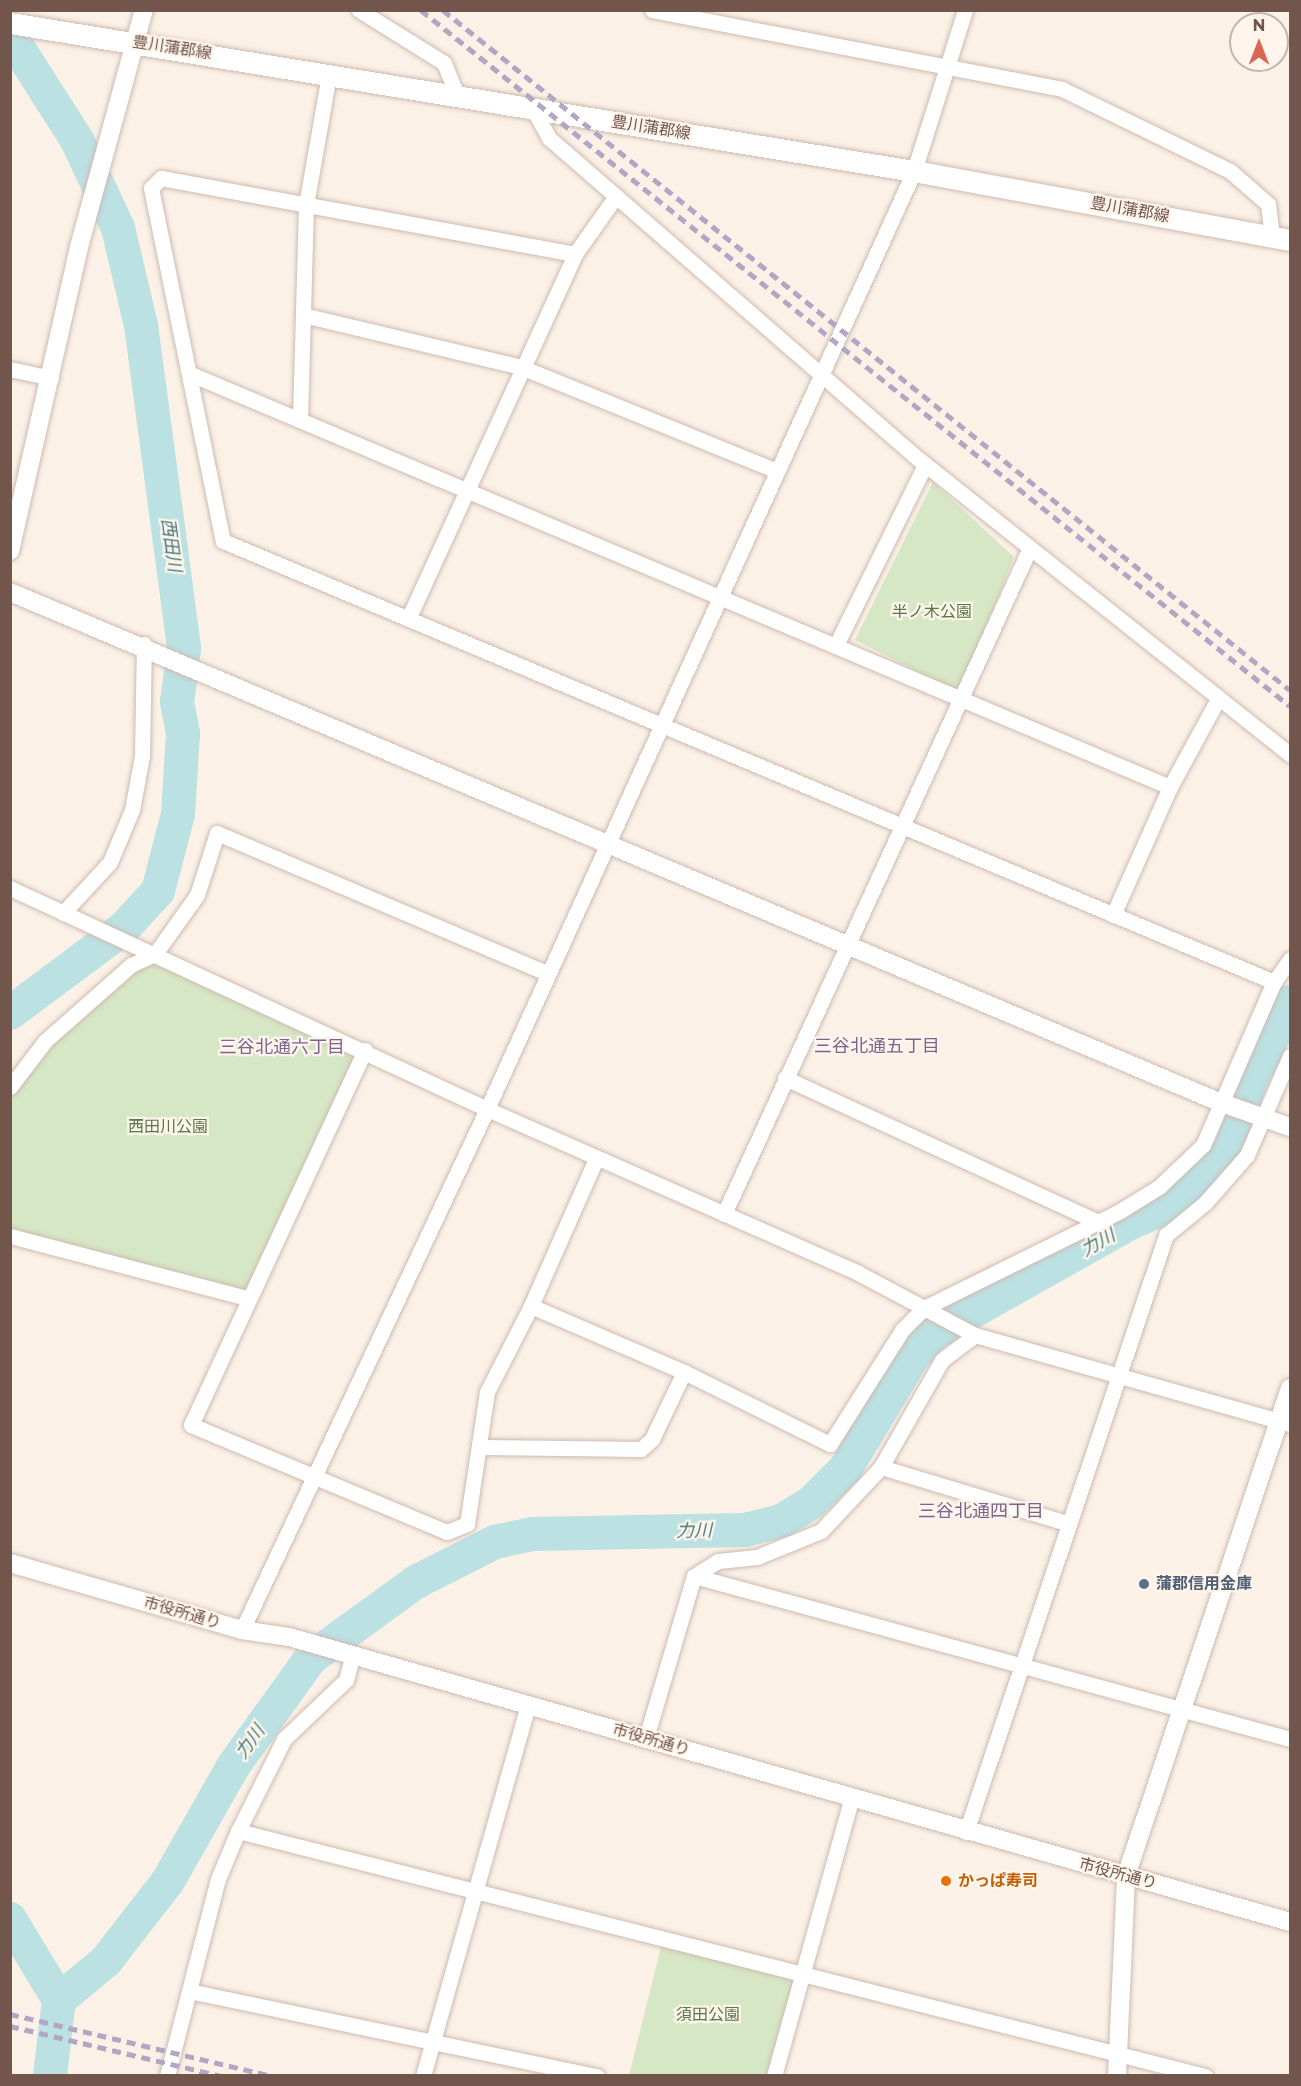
<!DOCTYPE html>
<meta charset="utf-8">
<style>
body{margin:0}
#map{position:relative;width:1301px;height:2086px;overflow:hidden;background:#fbf1e6;font-family:Montserrat,"Noto Sans JP",sans-serif}
div>[style]{position:absolute}
.green>*{inset:0;background:#d6e7c5}
.river>*{height:34px;margin:-17px;padding:0 17px;transform-origin:17px;border-radius:17px;background:#bbe1e3}
.roads{filter:drop-shadow(0 0 2px #cebab0) drop-shadow(0 0 2px #cebab0)}
.minor>*{height:15px;margin:-7.5px;padding:0 7.5px;transform-origin:7.5px;border-radius:7.5px;background:#fff}
.tertiary>*{height:18px;margin:-9px;padding:0 9px;transform-origin:9px;border-radius:9px;background:#fff}
.secondary>*{height:21px;margin:-10.5px;padding:0 10.5px;transform-origin:10.5px;border-radius:10.5px;background:#fff}
.rail>*{height:4.5px;margin-top:-2.25px;transform-origin:0;background:repeating-linear-gradient(90deg,#b3a5c4 0 9px,transparent 0 15px)}
.dots>*{width:16px;height:16px;translate:-50% -50%;box-sizing:border-box;border:3px solid #fef5ec;border-radius:50%}
span{translate:-50% -50%;white-space:nowrap;text-align:center;line-height:1.15;-webkit-text-stroke:4.5px #fef5ec;paint-order:stroke}
.street-label{font-size:16px;color:#72564c}
.park-label{font-size:16px;color:#587845}
.service-label{font-size:16px;color:#4e5e75;font-weight:700}
.left{translate:0 -50%;text-align:left}
.food-label{font-size:16px;color:#c56008;font-weight:700}
.water-label{font-size:18px;color:#44797d;font-style:italic}
.neighbourhood-label{font-size:18px;color:#7c648e}
.frame{position:absolute;inset:0;border:12px solid #72564c;pointer-events:none}
.north{position:absolute;left:1229px;top:12px;width:60px;height:60px;box-sizing:border-box;background:#fef5ec;border:2px solid #c6b5ac;border-radius:50%;rotate:0deg;font-size:16px;font-weight:700;line-height:24px;text-align:center;color:#72564c}
.north::after{content:'';display:block;margin:auto;width:21px;height:27px;background:#dd6553;clip-path:polygon(50% 0,100% 100%,50% 72%,0 100%)}
</style>
<div id="map">
<div class="green">
<div style="clip-path:polygon(933px 482px,1014px 557px,960px 693px,855px 640px)"></div>
<div style="clip-path:polygon(155px 954px,365px 1050px,247px 1298px,11px 1236px,11px 1087px,45px 1041px)"></div>
<div style="clip-path:polygon(663px 1939px,802px 1975px,774px 2075px,629px 2076px)"></div>
</div>
<div class="river">
<div style="left:10px;top:35px;width:125px;rotate:57.5deg"></div>
<div style="left:77px;top:140px;width:97px;rotate:65deg"></div>
<div style="left:118px;top:228px;width:100px;rotate:76.7deg"></div>
<div style="left:141px;top:325px;width:327px;rotate:82.4deg"></div>
<div style="left:184px;top:649px;width:53px;rotate:97.5deg"></div>
<div style="left:177px;top:702px;width:32px;rotate:79deg"></div>
<div style="left:183px;top:733px;width:81px;rotate:93.5deg"></div>
<div style="left:178px;top:814px;width:80px;rotate:104.6deg"></div>
<div style="left:158px;top:891px;width:50px;rotate:132.6deg"></div>
<div style="left:124px;top:928px;width:142px;rotate:143.3deg"></div>
<div style="left:10px;top:1919px;width:95px;rotate:58.8deg"></div>
<div style="left:59px;top:2000px;width:77px;rotate:96.8deg"></div>
<div style="left:59px;top:2000px;width:61px;rotate:-39.7deg"></div>
<div style="left:106px;top:1961px;width:101px;rotate:-52.2deg"></div>
<div style="left:168px;top:1881px;width:133px;rotate:-60.4deg"></div>
<div style="left:234px;top:1765px;width:132px;rotate:-54.3deg"></div>
<div style="left:311px;top:1658px;width:130px;rotate:-35.9deg"></div>
<div style="left:416px;top:1582px;width:89px;rotate:-26.9deg"></div>
<div style="left:495px;top:1542px;width:38px;rotate:-12deg"></div>
<div style="left:532px;top:1534px;width:213px;rotate:-1.1deg"></div>
<div style="left:745px;top:1530px;width:37px;rotate:-14deg"></div>
<div style="left:781px;top:1521px;width:35px;rotate:-31deg"></div>
<div style="left:811px;top:1503px;width:49px;rotate:-45deg"></div>
<div style="left:846px;top:1468px;width:128px;rotate:-59deg"></div>
<div style="left:912px;top:1358px;width:32px;rotate:-49deg"></div>
<div style="left:933px;top:1334px;width:228px;rotate:-29.4deg"></div>
<div style="left:1132px;top:1222px;width:53px;rotate:-23.2deg"></div>
<div style="left:1181px;top:1201px;width:70px;rotate:-45.6deg"></div>
<div style="left:1230px;top:1151px;width:69px;rotate:-73.9deg"></div>
<div style="left:1249px;top:1085px;width:93px;rotate:-63.7deg"></div>
</div>
<div class="roads">
<div class="minor">
<div style="left:359px;top:10px;width:100px;rotate:31.9deg"></div>
<div style="left:444px;top:63px;width:35px;rotate:68deg"></div>
<div style="left:652px;top:10px;width:418px;rotate:10.9deg"></div>
<div style="left:1062px;top:89px;width:187px;rotate:26deg"></div>
<div style="left:1230px;top:171px;width:50px;rotate:41deg"></div>
<div style="left:1268px;top:204px;width:31px;rotate:83deg"></div>
<div style="left:533px;top:109px;width:33px;rotate:61deg"></div>
<div style="left:549px;top:138px;width:493px;rotate:41deg"></div>
<div style="left:921px;top:461px;width:472px;rotate:38.5deg"></div>
<div style="left:575px;top:254px;width:421px;rotate:-169.6deg"></div>
<div style="left:161px;top:178px;width:14px;rotate:135deg"></div>
<div style="left:151px;top:188px;width:360px;rotate:78.5deg"></div>
<div style="left:223px;top:541px;width:1140px;rotate:22.76deg"></div>
<div style="left:303px;top:315px;width:224px;rotate:13.4deg"></div>
<div style="left:521px;top:367px;width:276px;rotate:22.1deg"></div>
<div style="left:10px;top:369px;width:42px;rotate:12.4deg"></div>
<div style="left:193px;top:375px;width:1060px;rotate:22.87deg"></div>
<div style="left:1170px;top:787px;width:100px;rotate:-61.4deg"></div>
<div style="left:300px;top:420px;width:215px;rotate:-88.4deg"></div>
<div style="left:306px;top:205px;width:133px;rotate:-80deg"></div>
<div style="left:409px;top:617px;width:399px;rotate:-65.4deg"></div>
<div style="left:575px;top:254px;width:71px;rotate:-54.7deg"></div>
<div style="left:836px;top:645px;width:201px;rotate:-63.7deg"></div>
<div style="left:10px;top:888px;width:526px;rotate:24.86deg"></div>
<div style="left:487px;top:1109px;width:406px;rotate:23.8deg"></div>
<div style="left:858px;top:1273px;width:132px;rotate:27.9deg"></div>
<div style="left:975px;top:1335px;width:327px;rotate:15.8deg"></div>
<div style="left:63px;top:913px;width:69px;rotate:-47.3deg"></div>
<div style="left:110px;top:862px;width:56px;rotate:-67.1deg"></div>
<div style="left:132px;top:810px;width:55px;rotate:-79.5deg"></div>
<div style="left:142px;top:756px;width:112px;rotate:-89deg"></div>
<div style="left:1113px;top:915px;width:140px;rotate:-66deg"></div>
<div style="left:365px;top:1050px;width:413px;rotate:114.9deg"></div>
<div style="left:191px;top:1425px;width:277px;rotate:22.7deg"></div>
<div style="left:447px;top:1532px;width:22px;rotate:-22deg"></div>
<div style="left:467px;top:1524px;width:134px;rotate:-81.4deg"></div>
<div style="left:487px;top:1392px;width:97px;rotate:-62.9deg"></div>
<div style="left:785px;top:1078px;width:342px;rotate:24.7deg"></div>
<div style="left:10px;top:1087px;width:58px;rotate:-52.7deg"></div>
<div style="left:45px;top:1041px;width:115px;rotate:-41.5deg"></div>
<div style="left:131px;top:965px;width:26px;rotate:-25deg"></div>
<div style="left:155px;top:954px;width:72px;rotate:-54.6deg"></div>
<div style="left:197px;top:895px;width:65px;rotate:-72.1deg"></div>
<div style="left:217px;top:833px;width:358px;rotate:23deg"></div>
<div style="left:596px;top:1159px;width:161px;rotate:113.9deg"></div>
<div style="left:531px;top:1306px;width:167px;rotate:23.3deg"></div>
<div style="left:684px;top:1372px;width:163px;rotate:26.3deg"></div>
<div style="left:830px;top:1444px;width:135px;rotate:-57.7deg"></div>
<div style="left:902px;top:1330px;width:31px;rotate:-45deg"></div>
<div style="left:924px;top:1308px;width:219px;rotate:-26.3deg"></div>
<div style="left:1120px;top:1211px;width:46px;rotate:-31.6deg"></div>
<div style="left:1159px;top:1187px;width:61px;rotate:-43.7deg"></div>
<div style="left:1203px;top:1145px;width:178px;rotate:-66.5deg"></div>
<div style="left:1274px;top:982px;width:28px;rotate:-55deg"></div>
<div style="left:724px;top:1214px;width:731px;rotate:-65.33deg"></div>
<div style="left:10px;top:1236px;width:245px;rotate:14.7deg"></div>
<div style="left:482px;top:1447px;width:159px;rotate:0.7deg"></div>
<div style="left:641px;top:1449px;width:15px;rotate:-42deg"></div>
<div style="left:652px;top:1439px;width:74px;rotate:-64.5deg"></div>
<div style="left:881px;top:1467px;width:194px;rotate:16.8deg"></div>
<div style="left:694px;top:1576px;width:618px;rotate:15.3deg"></div>
<div style="left:242px;top:1630px;width:576px;rotate:-64.81deg"></div>
<div style="left:487px;top:1109px;width:1031px;rotate:-65.52deg"></div>
<div style="left:914px;top:171px;width:169px;rotate:-72.4deg"></div>
<div style="left:646px;top:1738px;width:169px;rotate:-73.5deg"></div>
<div style="left:694px;top:1576px;width:28px;rotate:-32deg"></div>
<div style="left:718px;top:1561px;width:39px;rotate:-6deg"></div>
<div style="left:757px;top:1557px;width:69px;rotate:-22.1deg"></div>
<div style="left:821px;top:1531px;width:88px;rotate:-46.8deg"></div>
<div style="left:881px;top:1467px;width:123px;rotate:-60.3deg"></div>
<div style="left:942px;top:1360px;width:41px;rotate:-37.1deg"></div>
<div style="left:238px;top:1831px;width:998px;rotate:14.22deg"></div>
<div style="left:966px;top:1832px;width:630px;rotate:-71.48deg"></div>
<div style="left:1166px;top:1235px;width:50px;rotate:-39.4deg"></div>
<div style="left:1205px;top:1203px;width:64px;rotate:-48.8deg"></div>
<div style="left:1247px;top:1155px;width:108px;rotate:-66.5deg"></div>
<div style="left:189px;top:1991px;width:417px;rotate:11.8deg"></div>
<div style="left:167px;top:2076px;width:203px;rotate:-75.5deg"></div>
<div style="left:218px;top:1879px;width:52px;rotate:-67.4deg"></div>
<div style="left:238px;top:1831px;width:103px;rotate:-63.4deg"></div>
<div style="left:284px;top:1739px;width:86px;rotate:-43.6deg"></div>
<div style="left:346px;top:1680px;width:24px;rotate:-75deg"></div>
<div style="left:423px;top:2076px;width:386px;rotate:-74.2deg"></div>
<div style="left:774px;top:2076px;width:287px;rotate:-74.4deg"></div>
</div>
<div class="tertiary">
<div style="left:10px;top:551px;width:312px;rotate:-77.2deg"></div>
<div style="left:79px;top:247px;width:246px;rotate:-74.7deg"></div>
<div style="left:10px;top:592px;width:1312px;rotate:22.87deg"></div>
<div style="left:1219px;top:1102px;width:75px;rotate:19.4deg"></div>
<div style="left:10px;top:1563px;width:241px;rotate:16.1deg"></div>
<div style="left:242px;top:1630px;width:48px;rotate:8.5deg"></div>
<div style="left:289px;top:1637px;width:1041px;rotate:15.89deg"></div>
<div style="left:1117px;top:2076px;width:200px;rotate:-87.4deg"></div>
<div style="left:1126px;top:1876px;width:515px;rotate:-71.42deg"></div>
</div>
<div class="secondary">
<div style="left:10px;top:23px;width:916px;rotate:9.3deg"></div>
<div style="left:914px;top:171px;width:382px;rotate:10.4deg"></div>
</div>
</div>
<div class="rail">
<div style="left:421px;top:10px;width:1113px;rotate:38.69deg"></div>
<div style="left:443px;top:10px;width:1086px;rotate:38.76deg"></div>
<div style="left:10px;top:2014px;width:269px;rotate:13.3deg"></div>
<div style="left:10px;top:2026px;width:217px;rotate:13.3deg"></div>
</div>
<div class="dots">
<div style="left:1144px;top:1584px;background:#5c6f8a"></div>
<div style="left:946px;top:1881px;background:#e8710a"></div>
</div>
<div class="street-label">
<span style="left:172px;top:48px;rotate:9deg">豊川蒲郡線</span>
<span style="left:651px;top:128px;rotate:9deg">豊川蒲郡線</span>
<span style="left:1130px;top:210px;rotate:10deg">豊川蒲郡線</span>
<span style="left:182px;top:1613px;rotate:16deg">市役所通り</span>
<span style="left:651px;top:1740px;rotate:16deg">市役所通り</span>
<span style="left:1118px;top:1874px;rotate:15deg">市役所通り</span>
</div>
<div class="park-label">
<span style="left:932px;top:612px">半ノ木公園</span>
<span style="left:168px;top:1127px">西田川公園</span>
<span style="left:708px;top:2015px">須田公園</span>
</div>
<div class="service-label">
<span class="left" style="left:1156px;top:1584px">蒲郡信用金庫</span>
</div>
<div class="food-label">
<span class="left" style="left:958px;top:1881px">かっぱ寿司</span>
</div>
<div class="water-label">
<span style="left:171px;top:545px;rotate:82deg">西田川</span>
<span style="left:1098px;top:1243px;rotate:-29deg">力川</span>
<span style="left:694px;top:1531px;rotate:-1deg">力川</span>
<span style="left:250px;top:1742px;rotate:-54deg">力川</span>
</div>
<div class="neighbourhood-label">
<span style="left:877px;top:1046px">三谷北通五丁目</span>
<span style="left:282px;top:1047px">三谷北通六丁目</span>
<span style="left:981px;top:1511px">三谷北通四丁目</span>
</div>
<div class="frame"></div>
<div class="north">N</div>
</div>
